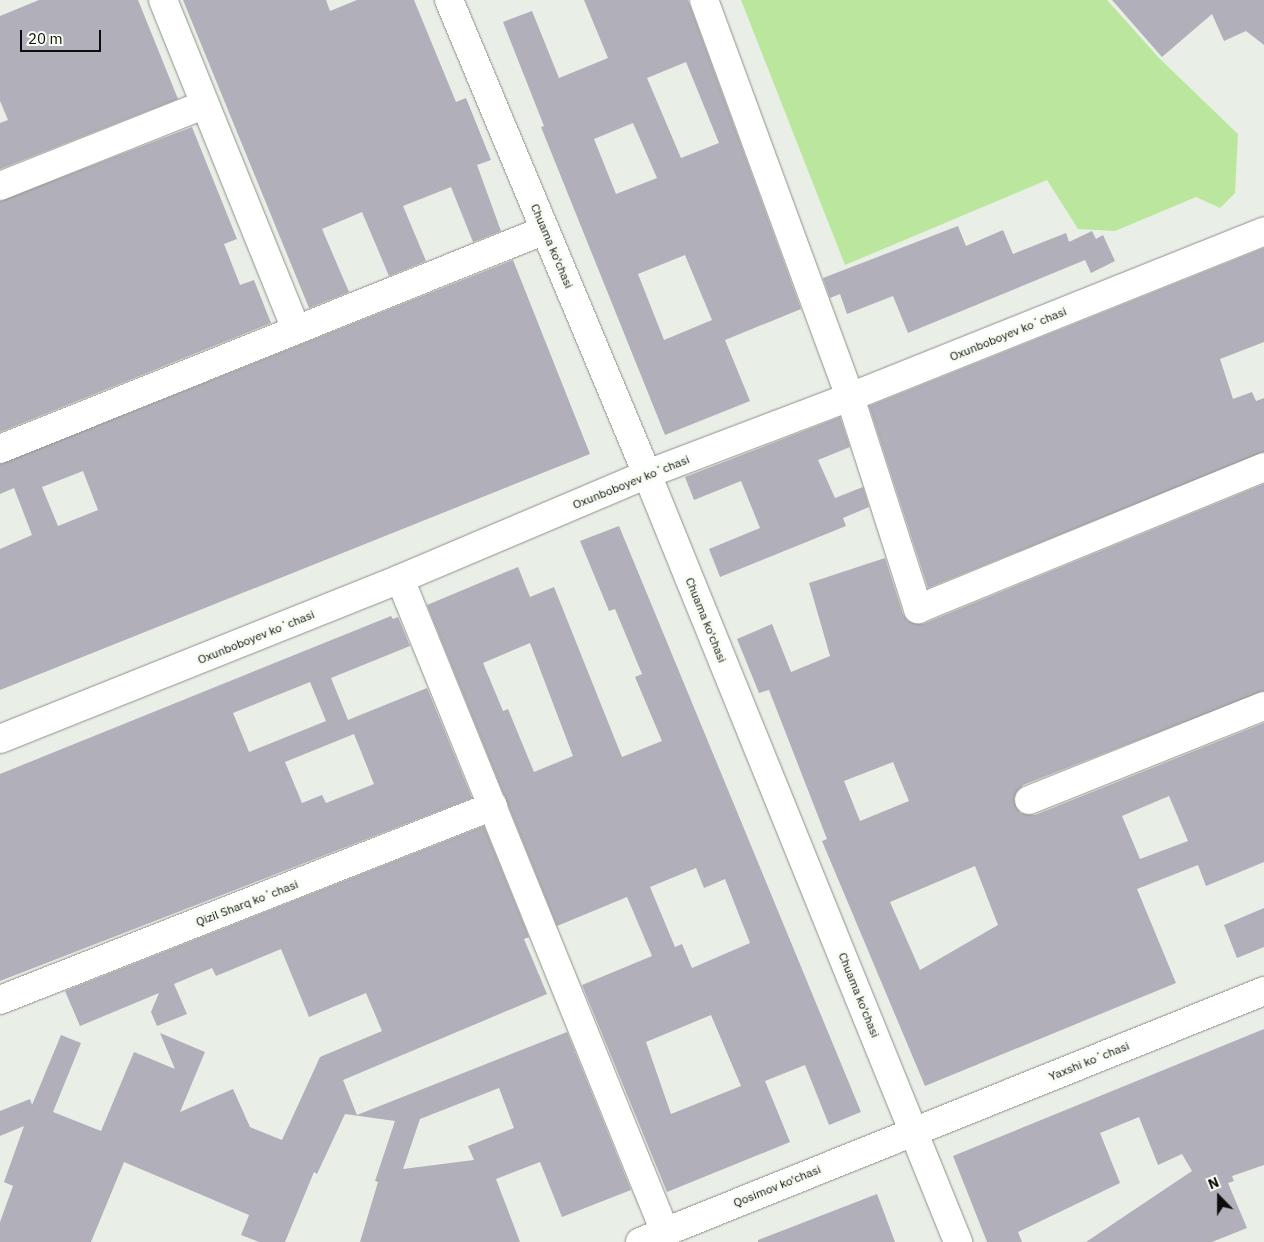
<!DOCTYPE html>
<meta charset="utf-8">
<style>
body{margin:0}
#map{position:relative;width:1264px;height:1242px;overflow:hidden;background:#e9efe6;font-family:"IBM Plex Sans",sans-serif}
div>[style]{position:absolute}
.green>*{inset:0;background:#bae79d}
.building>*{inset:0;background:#b1afb9}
.roads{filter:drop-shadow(0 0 1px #8c9189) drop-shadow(0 0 1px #8c9189)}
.minor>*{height:28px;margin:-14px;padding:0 14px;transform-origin:14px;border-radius:14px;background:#fff}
span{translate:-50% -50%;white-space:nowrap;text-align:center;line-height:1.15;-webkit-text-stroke:5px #f7fcf3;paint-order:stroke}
.street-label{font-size:12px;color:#0c0e0b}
.north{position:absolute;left:1194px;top:1172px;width:50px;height:50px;-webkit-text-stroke:4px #f7fcf3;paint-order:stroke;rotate:338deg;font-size:14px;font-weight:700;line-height:20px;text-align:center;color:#0c0e0b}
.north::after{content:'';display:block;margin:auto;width:18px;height:22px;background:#0c0e0b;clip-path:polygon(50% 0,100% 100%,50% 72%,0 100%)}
.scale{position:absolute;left:20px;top:30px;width:81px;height:22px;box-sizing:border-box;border:2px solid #0c0e0b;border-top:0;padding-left:6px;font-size:15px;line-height:18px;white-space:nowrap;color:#0c0e0b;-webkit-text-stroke:4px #f7fcf3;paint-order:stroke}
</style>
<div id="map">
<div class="green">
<div style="clip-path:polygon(741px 0,1107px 0,1160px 59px,1238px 134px,1235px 193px,1220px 208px,1196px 197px,1115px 231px,1078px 229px,1047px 180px,845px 265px)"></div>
</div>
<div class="building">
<div style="clip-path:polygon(39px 0,138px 0,178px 99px,0 169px,0 123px,8px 120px,0 101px,0 16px)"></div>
<div style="clip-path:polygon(183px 0,326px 0,330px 11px,357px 0,414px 0,456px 102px,466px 98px,491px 160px,477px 165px,501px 231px,473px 242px,451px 187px,403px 206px,426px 261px,389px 276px,362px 212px,322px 229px,349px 292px,309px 308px)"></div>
<div style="clip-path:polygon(evenodd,584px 0,688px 0,801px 309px,725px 340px,750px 401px,665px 435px,541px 127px,544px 126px,503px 22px,532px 11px,559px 78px,608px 58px,584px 0,686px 62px,719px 143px,681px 158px,647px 78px,686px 62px,584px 0,633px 123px,657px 178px,616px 194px,594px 139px,633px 123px,584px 0,685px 255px,712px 320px,664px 340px,638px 274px,685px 255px)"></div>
<div style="clip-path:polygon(1112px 0,1264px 0,1264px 45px,1246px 31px,1224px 41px,1212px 14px,1162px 57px)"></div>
<div style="clip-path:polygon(192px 127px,237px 239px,224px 244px,240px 285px,254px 280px,271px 323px,0 432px,0 201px)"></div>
<div style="clip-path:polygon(958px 226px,966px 246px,1003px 230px,1013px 254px,1066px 233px,1069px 242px,1092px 231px,1096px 239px,1103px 235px,1115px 261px,1091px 273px,1085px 260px,908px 333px,893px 296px,847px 314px,840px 294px,830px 298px,823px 278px)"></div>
<div style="clip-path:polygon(1264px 248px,1264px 342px,1220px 359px,1233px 399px,1252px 392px,1256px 401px,1264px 398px,1264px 452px,928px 588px,869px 406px)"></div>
<div style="clip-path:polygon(evenodd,513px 260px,590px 454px,0 690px,0 549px,32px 535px,14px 488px,0 494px,0 464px,513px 260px,83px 471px,98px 510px,58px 526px,42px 487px,83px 471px)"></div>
<div style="clip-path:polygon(840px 417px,850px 447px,818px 460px,835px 498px,863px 487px,869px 507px,843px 518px,846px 526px,720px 577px,709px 549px,760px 528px,741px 481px,694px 500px,685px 477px)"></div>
<div style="clip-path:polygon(evenodd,1264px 484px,1264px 691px,1023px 785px,1014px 798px,1020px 813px,1035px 815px,1264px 723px,1264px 862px,1206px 886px,1198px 865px,1137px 889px,1176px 983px,925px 1086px,822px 841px,827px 839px,769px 690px,759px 693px,737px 639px,772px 624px,791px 672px,830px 656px,809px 583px,885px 558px,903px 614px,908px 621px,923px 624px,1264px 484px,893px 762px,909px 801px,860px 821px,844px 781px,893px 762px,1264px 484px,1169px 796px,1188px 841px,1140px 859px,1122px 816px,1169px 796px,1264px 484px,975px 866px,998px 925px,920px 970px,890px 902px,975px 866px)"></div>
<div style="clip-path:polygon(evenodd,619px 526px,861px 1112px,829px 1125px,805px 1065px,765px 1081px,790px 1142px,667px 1192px,582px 985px,652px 956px,627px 897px,557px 926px,427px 605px,518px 567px,530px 597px,554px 587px,622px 757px,662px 741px,635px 677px,642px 674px,615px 609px,609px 611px,580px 541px,619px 526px,530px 643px,573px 756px,534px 772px,508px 709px,503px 711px,483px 663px,530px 643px,619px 526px,696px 868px,704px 888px,725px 879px,750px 943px,692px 968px,682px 944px,675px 947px,650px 887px,696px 868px,619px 526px,711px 1015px,741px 1086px,671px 1114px,646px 1042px,711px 1015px)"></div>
<div style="clip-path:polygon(evenodd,391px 616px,393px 619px,398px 617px,410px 646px,331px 678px,348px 720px,427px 688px,472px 798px,0 981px,0 774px,391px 616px,310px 682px,326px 721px,249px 752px,233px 713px,310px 682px,391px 616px,354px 734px,374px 784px,326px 803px,322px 795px,302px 803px,285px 762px,354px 734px)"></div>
<div style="clip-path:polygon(evenodd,484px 826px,529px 937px,524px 939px,547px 994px,343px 1080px,357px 1115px,567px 1032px,631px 1190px,562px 1217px,540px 1162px,496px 1179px,520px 1242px,360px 1242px,378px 1182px,375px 1181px,395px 1121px,345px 1114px,317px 1174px,314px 1172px,285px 1242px,259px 1242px,241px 1235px,249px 1215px,124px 1162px,91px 1242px,0 1242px,0 1222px,13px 1186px,4px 1182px,24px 1126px,0 1136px,0 1111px,30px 1099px,32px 1105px,61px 1035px,81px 1043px,53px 1112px,101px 1131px,134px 1052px,175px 1069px,160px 1033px,205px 1052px,180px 1112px,233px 1089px,250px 1127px,282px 1140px,320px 1057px,382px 1031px,366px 993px,309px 1017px,281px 949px,216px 976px,212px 968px,174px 984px,187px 1014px,157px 1026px,151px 1012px,159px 993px,80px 1026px,65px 991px,484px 826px,499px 1088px,514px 1128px,468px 1146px,474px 1160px,403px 1169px,420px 1119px,499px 1088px)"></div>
<div style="clip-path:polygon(1264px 908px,1264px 947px,1237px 958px,1224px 925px)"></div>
<div style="clip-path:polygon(1264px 1029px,1264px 1165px,1232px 1176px,1234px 1181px,1228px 1183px,1247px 1228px,1212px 1242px,1086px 1242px,1192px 1171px,1182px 1154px,1158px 1165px,1139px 1117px,1100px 1133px,1120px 1183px,1018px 1232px,1022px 1242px,987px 1242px,953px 1156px)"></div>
<div style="clip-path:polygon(877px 1194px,895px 1242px,758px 1242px,758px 1240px)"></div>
</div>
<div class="roads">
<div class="minor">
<div style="left:163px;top:0;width:355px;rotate:68deg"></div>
<div style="left:449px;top:0;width:514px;rotate:67.33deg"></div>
<div style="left:647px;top:474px;width:829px;rotate:67.95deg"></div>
<div style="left:704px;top:0;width:423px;rotate:69.8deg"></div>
<div style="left:850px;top:397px;width:223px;rotate:72.2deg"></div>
<div style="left:918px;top:609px;width:374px;rotate:-22.3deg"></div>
<div style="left:0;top:186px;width:219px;rotate:-21.7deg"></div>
<div style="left:0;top:449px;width:587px;rotate:-21.89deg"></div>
<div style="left:400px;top:579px;width:705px;rotate:67.91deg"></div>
<div style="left:0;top:739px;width:431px;rotate:-21.8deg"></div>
<div style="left:400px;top:579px;width:268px;rotate:-23deg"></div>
<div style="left:647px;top:474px;width:217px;rotate:-20.8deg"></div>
<div style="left:850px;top:397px;width:446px;rotate:-21.8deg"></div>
<div style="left:1029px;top:800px;width:253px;rotate:-21.8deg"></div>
<div style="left:0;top:1000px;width:530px;rotate:-21.48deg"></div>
<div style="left:640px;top:1242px;width:673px;rotate:-21.91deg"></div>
</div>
</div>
<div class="street-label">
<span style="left:552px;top:246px;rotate:67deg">Chuama ko'chasi</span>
<span style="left:1008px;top:334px;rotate:-22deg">Oxunboboyev koʻchasi</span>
<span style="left:631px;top:482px;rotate:-22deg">Oxunboboyev koʻchasi</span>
<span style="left:706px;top:620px;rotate:68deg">Chuama ko'chasi</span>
<span style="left:256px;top:637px;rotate:-22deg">Oxunboboyev koʻchasi</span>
<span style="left:247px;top:903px;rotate:-21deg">Qizil Sharq koʻchasi</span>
<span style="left:859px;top:995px;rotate:68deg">Chuama ko'chasi</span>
<span style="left:1089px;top:1061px;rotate:-22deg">Yaxshi koʻchasi</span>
<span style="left:777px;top:1186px;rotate:-22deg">Qosimov ko'chasi</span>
</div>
<div class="north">N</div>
<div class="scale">20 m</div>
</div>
